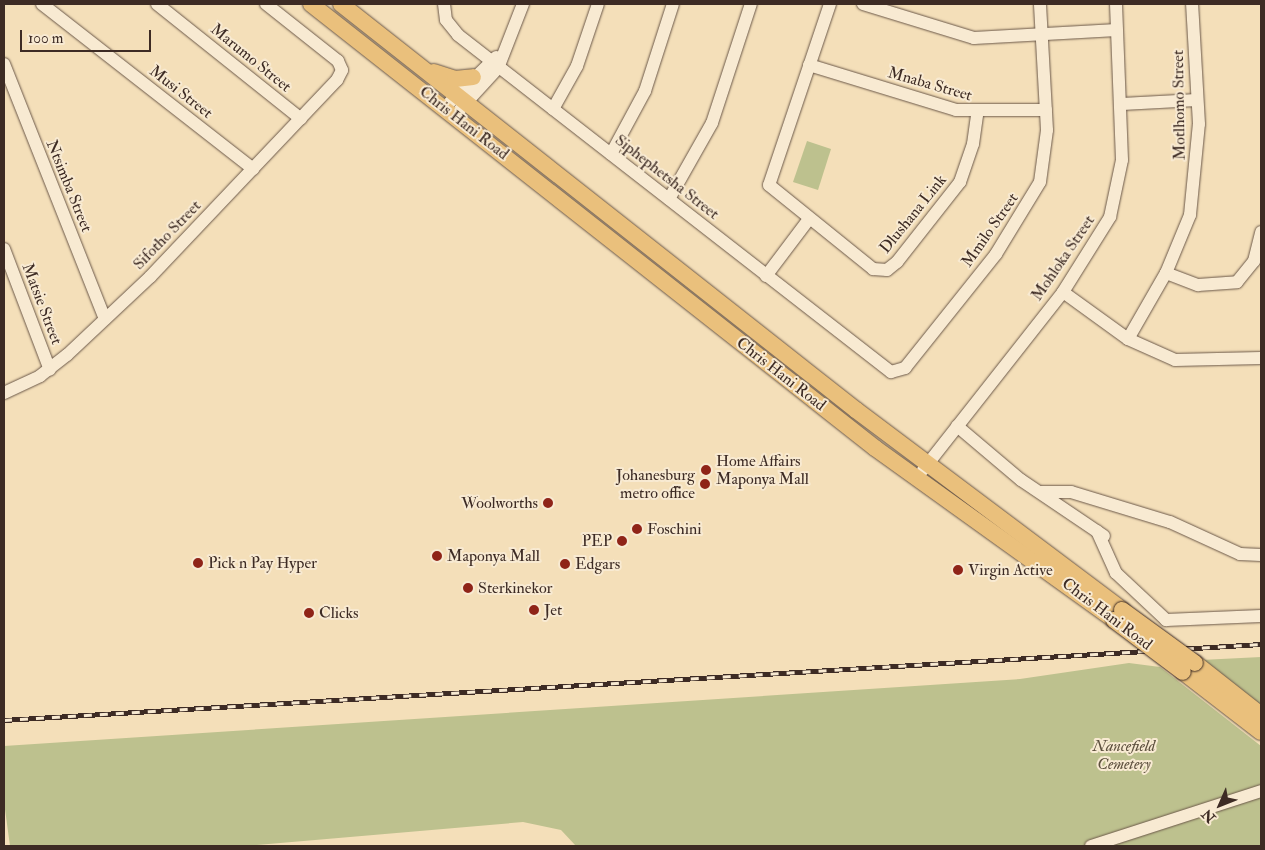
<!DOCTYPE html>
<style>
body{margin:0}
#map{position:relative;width:1265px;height:850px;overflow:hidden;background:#f4dfb9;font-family:"IM FELL Double Pica",serif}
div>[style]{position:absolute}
.green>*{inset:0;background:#bdc18e}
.roads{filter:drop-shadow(0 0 1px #6b5849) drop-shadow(0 0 1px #6b5849)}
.minor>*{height:12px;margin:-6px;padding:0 6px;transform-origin:6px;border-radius:6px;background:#f8ead2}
.major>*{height:16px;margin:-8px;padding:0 8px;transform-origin:8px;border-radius:8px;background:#eac07c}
.rail>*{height:4.5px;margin-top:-2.25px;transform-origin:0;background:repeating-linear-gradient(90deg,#f8ead2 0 8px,#3d2b24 0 16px);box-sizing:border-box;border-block:1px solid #3d2b24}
.bridges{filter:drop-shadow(0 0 1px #3d2b24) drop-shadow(0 0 1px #3d2b24)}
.major-bridge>*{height:16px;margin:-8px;padding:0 8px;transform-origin:8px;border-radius:8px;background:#eac07c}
.dots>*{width:14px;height:14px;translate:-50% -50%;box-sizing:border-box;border:2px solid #f8ead2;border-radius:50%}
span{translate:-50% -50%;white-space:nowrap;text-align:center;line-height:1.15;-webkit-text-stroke:4px #f8ead2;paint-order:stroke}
.street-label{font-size:16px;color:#3d2b24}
.poi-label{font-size:16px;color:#3d2b24}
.left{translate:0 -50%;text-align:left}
.right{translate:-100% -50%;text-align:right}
.park-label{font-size:16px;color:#5d503e;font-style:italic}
.frame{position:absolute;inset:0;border:5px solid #3d2b24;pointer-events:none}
.north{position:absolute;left:1195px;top:780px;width:50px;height:50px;-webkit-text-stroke:4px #f8ead2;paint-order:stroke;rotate:226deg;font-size:14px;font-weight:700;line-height:20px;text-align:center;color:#3d2b24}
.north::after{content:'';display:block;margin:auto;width:18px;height:22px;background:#3d2b24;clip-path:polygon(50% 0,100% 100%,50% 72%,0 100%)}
.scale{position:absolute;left:20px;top:30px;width:131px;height:22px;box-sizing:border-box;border:2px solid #3d2b24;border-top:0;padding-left:6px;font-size:15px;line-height:18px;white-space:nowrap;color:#3d2b24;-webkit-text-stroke:4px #f8ead2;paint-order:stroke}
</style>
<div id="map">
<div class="green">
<div style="clip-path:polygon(807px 141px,831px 149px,818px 190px,793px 182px)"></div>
<div style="clip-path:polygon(1261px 657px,1261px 708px,1201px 660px)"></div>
<div style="clip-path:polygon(1129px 663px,1160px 667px,1261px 746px,1261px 846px,576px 846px,561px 830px,523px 822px,246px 846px,10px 846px,4px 802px,4px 746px,1020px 679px)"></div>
</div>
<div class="roads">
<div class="minor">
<div style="left:42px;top:4px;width:268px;rotate:38deg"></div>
<div style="left:157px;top:4px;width:184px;rotate:38.6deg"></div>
<div style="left:444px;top:4px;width:16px;rotate:83deg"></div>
<div style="left:446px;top:20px;width:19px;rotate:51deg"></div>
<div style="left:458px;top:35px;width:549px;rotate:37.89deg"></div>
<div style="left:891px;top:372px;width:15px;rotate:-16deg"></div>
<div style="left:905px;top:368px;width:146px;rotate:-51.4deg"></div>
<div style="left:996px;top:254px;width:84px;rotate:-58.6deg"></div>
<div style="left:1040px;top:182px;width:52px;rotate:-82.3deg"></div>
<div style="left:1047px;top:130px;width:126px;rotate:-93.2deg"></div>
<div style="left:830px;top:4px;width:191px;rotate:108.6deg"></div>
<div style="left:769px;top:185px;width:134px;rotate:38.9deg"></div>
<div style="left:873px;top:269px;width:14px;rotate:4deg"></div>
<div style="left:887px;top:270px;width:13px;rotate:-39deg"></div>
<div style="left:897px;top:262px;width:102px;rotate:-51.8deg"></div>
<div style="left:960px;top:182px;width:40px;rotate:-71.1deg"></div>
<div style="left:973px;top:144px;width:30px;rotate:-82deg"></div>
<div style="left:863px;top:4px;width:116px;rotate:17deg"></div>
<div style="left:974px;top:38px;width:143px;rotate:-3.2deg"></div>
<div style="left:4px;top:64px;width:274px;rotate:68.4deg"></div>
<div style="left:809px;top:65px;width:154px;rotate:17deg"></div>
<div style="left:956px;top:110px;width:90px"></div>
<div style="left:1122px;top:104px;width:75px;rotate:-3.1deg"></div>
<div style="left:444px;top:108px;width:73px;rotate:-44.4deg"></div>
<div style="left:553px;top:109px;width:49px;rotate:-60.8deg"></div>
<div style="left:577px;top:66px;width:65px;rotate:-71.3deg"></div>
<div style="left:455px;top:115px;width:64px;rotate:-47.5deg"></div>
<div style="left:498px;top:68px;width:69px;rotate:-68.7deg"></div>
<div style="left:611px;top:154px;width:72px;rotate:-61.6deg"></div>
<div style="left:645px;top:91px;width:91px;rotate:-72.2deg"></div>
<div style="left:669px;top:199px;width:87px;rotate:-60.5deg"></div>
<div style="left:712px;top:123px;width:125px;rotate:-71.9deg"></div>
<div style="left:4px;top:249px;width:129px;rotate:69.2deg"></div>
<div style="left:1166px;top:273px;width:34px;rotate:21deg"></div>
<div style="left:1198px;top:285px;width:39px;rotate:-4deg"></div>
<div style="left:1237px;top:282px;width:27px;rotate:-51deg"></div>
<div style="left:1254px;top:261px;width:30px;rotate:-76deg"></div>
<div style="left:766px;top:276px;width:71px;rotate:-53deg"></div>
<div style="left:1063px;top:292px;width:80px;rotate:35.9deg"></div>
<div style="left:1128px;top:339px;width:51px;rotate:24.1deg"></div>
<div style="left:1175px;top:360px;width:86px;rotate:-1.3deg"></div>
<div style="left:1128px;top:339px;width:76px;rotate:-60.1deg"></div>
<div style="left:1166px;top:273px;width:63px;rotate:-67.5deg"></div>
<div style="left:1190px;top:215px;width:91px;rotate:-84.4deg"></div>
<div style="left:1199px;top:124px;width:120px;rotate:-93.3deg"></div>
<div style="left:4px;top:393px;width:40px;rotate:-25deg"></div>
<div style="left:40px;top:376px;width:34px;rotate:-38deg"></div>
<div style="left:67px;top:355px;width:114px;rotate:-43.2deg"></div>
<div style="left:150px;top:277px;width:272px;rotate:-46.5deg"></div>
<div style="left:337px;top:80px;width:11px;rotate:-63deg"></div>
<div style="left:342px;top:70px;width:10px;rotate:-114deg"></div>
<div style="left:338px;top:61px;width:92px;rotate:-141.6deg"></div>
<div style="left:957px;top:426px;width:84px;rotate:40.2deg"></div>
<div style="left:1021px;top:480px;width:100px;rotate:34deg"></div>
<div style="left:923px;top:470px;width:226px;rotate:-51.8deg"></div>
<div style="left:1063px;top:292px;width:89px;rotate:-57.9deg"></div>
<div style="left:1110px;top:217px;width:58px;rotate:-78.1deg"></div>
<div style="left:1122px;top:160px;width:156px;rotate:-92.2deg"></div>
<div style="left:1041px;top:492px;width:30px"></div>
<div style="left:1071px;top:492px;width:103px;rotate:16.9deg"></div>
<div style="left:1170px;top:522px;width:77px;rotate:24.6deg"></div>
<div style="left:1240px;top:554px;width:21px;rotate:3deg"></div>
<div style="left:1097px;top:531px;width:46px;rotate:65.7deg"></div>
<div style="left:1116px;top:573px;width:69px;rotate:43.2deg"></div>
<div style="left:1166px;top:620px;width:95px;rotate:-2.4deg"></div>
<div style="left:1091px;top:846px;width:179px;rotate:-17.9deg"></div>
</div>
<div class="major">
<div style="left:311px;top:4px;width:718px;rotate:38.21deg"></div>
<div style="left:875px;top:448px;width:294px;rotate:35.7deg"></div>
<div style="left:341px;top:4px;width:656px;rotate:38.25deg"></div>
<div style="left:856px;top:410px;width:333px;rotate:36.9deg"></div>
<div style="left:434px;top:72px;width:22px;rotate:18deg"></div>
<div style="left:455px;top:79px;width:18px;rotate:-6deg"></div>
<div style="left:1195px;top:663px;width:84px;rotate:38.2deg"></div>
<div style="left:1183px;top:672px;width:98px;rotate:37.6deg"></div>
</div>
</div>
<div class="rail">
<div style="left:4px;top:720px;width:1259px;rotate:-3.46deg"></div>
</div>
<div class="bridges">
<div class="major-bridge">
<div style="left:1122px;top:610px;width:90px;rotate:36deg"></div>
<div style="left:1114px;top:620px;width:86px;rotate:37deg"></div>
</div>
</div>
<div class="dots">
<div style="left:706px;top:470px;background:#8f2418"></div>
<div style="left:705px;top:484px;background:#8f2418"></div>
<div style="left:548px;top:503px;background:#8f2418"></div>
<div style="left:637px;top:529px;background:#8f2418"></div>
<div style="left:622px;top:541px;background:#8f2418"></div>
<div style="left:437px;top:556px;background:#8f2418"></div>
<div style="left:198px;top:563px;background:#8f2418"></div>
<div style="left:565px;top:564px;background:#8f2418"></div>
<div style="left:958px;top:570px;background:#8f2418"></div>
<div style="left:468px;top:588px;background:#8f2418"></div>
<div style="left:534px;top:610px;background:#8f2418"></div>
<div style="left:309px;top:613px;background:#8f2418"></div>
</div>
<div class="street-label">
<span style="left:251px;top:58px;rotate:39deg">Marumo Street</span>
<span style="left:930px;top:84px;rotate:16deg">Mnaba Street</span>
<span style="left:181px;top:92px;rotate:38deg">Musi Street</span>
<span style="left:1179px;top:105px;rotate:-91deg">Motlhomo Street</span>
<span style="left:464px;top:123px;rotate:38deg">Chris Hani Road</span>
<span style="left:667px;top:177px;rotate:38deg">Siphephetsha Street</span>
<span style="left:69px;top:186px;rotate:68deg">Ntsimba Street</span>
<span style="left:913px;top:214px;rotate:-51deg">Dlushana Link</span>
<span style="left:990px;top:230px;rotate:-55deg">Mmilo Street</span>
<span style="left:167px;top:235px;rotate:-46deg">Sifotho Street</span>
<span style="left:1063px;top:258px;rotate:-56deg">Mohloka Street</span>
<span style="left:42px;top:304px;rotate:69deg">Matsie Street</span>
<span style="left:781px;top:374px;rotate:38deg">Chris Hani Road</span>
<span style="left:1107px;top:614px;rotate:37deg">Chris Hani Road</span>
</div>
<div class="poi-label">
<span class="left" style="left:716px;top:470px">Home Affairs<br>Maponya Mall</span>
<span class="right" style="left:695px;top:484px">Johanesburg<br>metro office</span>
<span class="right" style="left:538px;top:503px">Woolworths</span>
<span class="left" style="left:647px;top:529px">Foschini</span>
<span class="right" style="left:612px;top:541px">PEP</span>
<span class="left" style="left:447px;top:556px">Maponya Mall</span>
<span class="left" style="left:208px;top:563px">Pick n Pay Hyper</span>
<span class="left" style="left:575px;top:564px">Edgars</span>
<span class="left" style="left:968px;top:570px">Virgin Active</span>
<span class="left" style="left:478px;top:588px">Sterkinekor</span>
<span class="left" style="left:544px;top:610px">Jet</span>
<span class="left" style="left:319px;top:613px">Clicks</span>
</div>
<div class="park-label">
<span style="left:1124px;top:755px">Nancefield<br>Cemetery</span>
</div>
<div class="frame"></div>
<div class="north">N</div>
<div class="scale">100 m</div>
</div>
